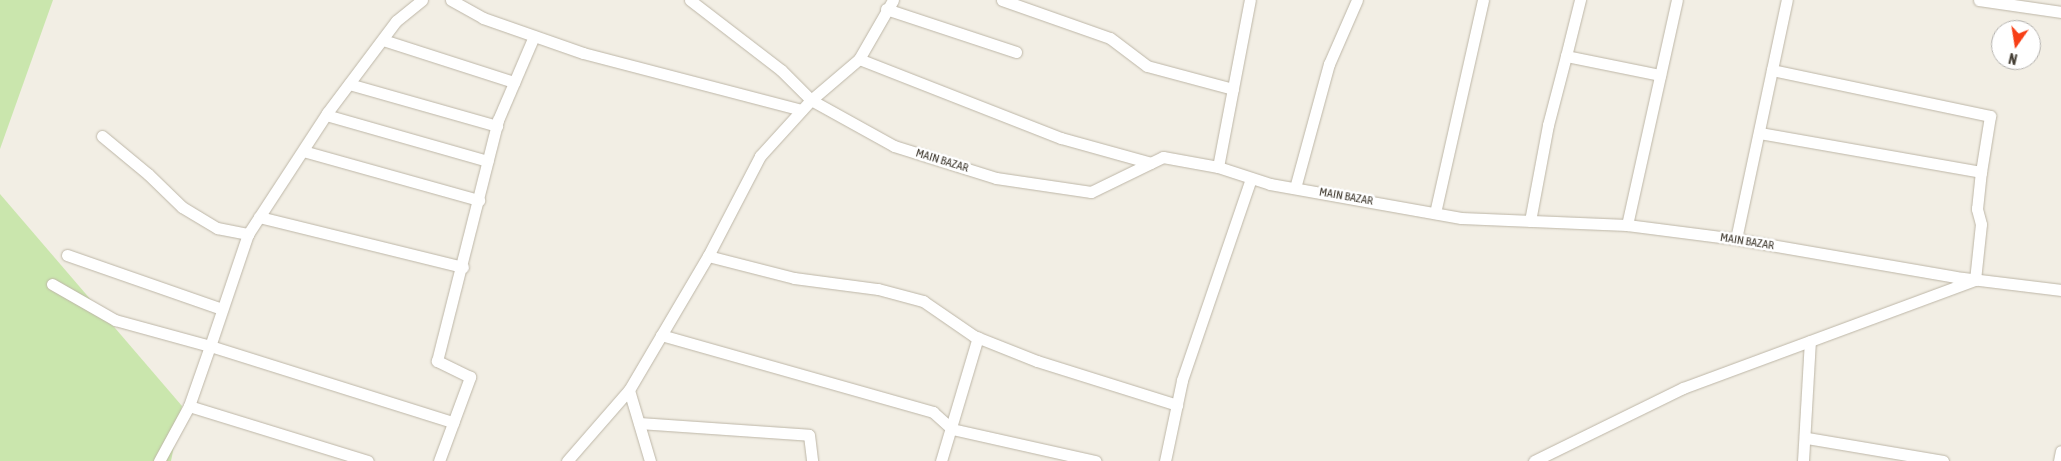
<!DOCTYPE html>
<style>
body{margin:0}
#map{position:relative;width:2061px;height:461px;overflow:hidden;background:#f2eee4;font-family:"Asap Condensed",sans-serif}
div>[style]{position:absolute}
.green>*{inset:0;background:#cae6ad}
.roads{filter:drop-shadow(0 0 1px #bdb6a7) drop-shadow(0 0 1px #bdb6a7)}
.street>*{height:11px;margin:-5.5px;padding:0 5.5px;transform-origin:5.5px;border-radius:5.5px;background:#fff}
span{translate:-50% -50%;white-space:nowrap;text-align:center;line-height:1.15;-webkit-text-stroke:5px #fff;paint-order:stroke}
.street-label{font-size:12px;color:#443e34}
.north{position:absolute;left:1991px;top:20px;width:50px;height:50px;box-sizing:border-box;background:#fff;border:1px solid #b4b2ae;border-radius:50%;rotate:193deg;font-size:14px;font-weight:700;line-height:20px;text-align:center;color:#443e34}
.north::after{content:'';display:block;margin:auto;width:18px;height:22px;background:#f73f16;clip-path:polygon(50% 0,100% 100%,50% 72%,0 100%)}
</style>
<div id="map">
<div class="green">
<div style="clip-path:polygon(0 0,53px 0,0 149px)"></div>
<div style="clip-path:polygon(0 194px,182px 406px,171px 461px,0 461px)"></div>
</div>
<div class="roads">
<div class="street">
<div style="left:422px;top:0;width:33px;rotate:141deg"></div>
<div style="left:396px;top:21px;width:115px;rotate:126.9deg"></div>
<div style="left:327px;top:113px;width:145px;rotate:123.1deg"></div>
<div style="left:248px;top:234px;width:118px;rotate:108.7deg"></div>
<div style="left:210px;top:346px;width:255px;rotate:17.4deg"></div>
<div style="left:451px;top:0;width:37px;rotate:29deg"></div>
<div style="left:483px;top:18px;width:106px;rotate:19.3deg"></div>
<div style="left:583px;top:53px;width:226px;rotate:14.6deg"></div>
<div style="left:690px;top:0;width:115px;rotate:37.6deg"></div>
<div style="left:781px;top:70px;width:42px;rotate:45deg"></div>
<div style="left:811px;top:100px;width:95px;rotate:29deg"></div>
<div style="left:894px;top:146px;width:107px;rotate:17.4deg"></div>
<div style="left:996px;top:178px;width:96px;rotate:8.4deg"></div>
<div style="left:1091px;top:192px;width:80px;rotate:-25.9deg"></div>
<div style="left:1163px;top:157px;width:56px;rotate:10.3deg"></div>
<div style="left:1218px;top:167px;width:55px;rotate:18.1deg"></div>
<div style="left:1270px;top:184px;width:194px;rotate:10.1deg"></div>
<div style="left:1461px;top:218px;width:166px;rotate:2.4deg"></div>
<div style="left:1627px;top:225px;width:110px;rotate:7.3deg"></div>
<div style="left:1736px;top:239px;width:222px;rotate:9.8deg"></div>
<div style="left:1955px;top:277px;width:107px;rotate:7deg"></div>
<div style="left:1002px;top:0;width:114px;rotate:19.4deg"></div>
<div style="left:1110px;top:38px;width:46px;rotate:37.1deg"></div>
<div style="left:1147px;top:66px;width:89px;rotate:15deg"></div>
<div style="left:1979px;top:0;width:83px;rotate:8.3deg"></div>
<div style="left:886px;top:9px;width:137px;rotate:18.3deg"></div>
<div style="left:383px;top:40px;width:138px;rotate:17.8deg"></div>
<div style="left:1566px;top:56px;width:58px;rotate:-76deg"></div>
<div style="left:859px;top:59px;width:217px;rotate:21.4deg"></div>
<div style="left:1061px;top:138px;width:93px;rotate:15.5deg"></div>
<div style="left:1772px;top:70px;width:223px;rotate:11.9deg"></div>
<div style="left:1990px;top:116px;width:57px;rotate:99.1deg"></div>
<div style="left:349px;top:84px;width:154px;rotate:15.8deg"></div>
<div style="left:326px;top:115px;width:168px;rotate:15.9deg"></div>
<div style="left:102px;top:136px;width:60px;rotate:39.6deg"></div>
<div style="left:148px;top:174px;width:47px;rotate:44.1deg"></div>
<div style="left:182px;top:207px;width:41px;rotate:31deg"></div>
<div style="left:217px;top:228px;width:32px;rotate:11deg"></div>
<div style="left:303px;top:151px;width:183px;rotate:15.6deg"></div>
<div style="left:1218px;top:167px;width:170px;rotate:-79.2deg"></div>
<div style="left:1295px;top:188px;width:129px;rotate:-74.7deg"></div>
<div style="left:1329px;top:64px;width:70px;rotate:-66.4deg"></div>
<div style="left:1435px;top:213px;width:218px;rotate:-77.3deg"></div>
<div style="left:259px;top:217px;width:210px;rotate:13.8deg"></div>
<div style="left:1530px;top:221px;width:98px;rotate:-79.4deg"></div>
<div style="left:1548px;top:125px;width:71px;rotate:-75.4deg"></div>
<div style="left:1566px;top:56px;width:96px;rotate:11.4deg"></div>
<div style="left:1627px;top:225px;width:230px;rotate:-77.5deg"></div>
<div style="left:1736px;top:239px;width:244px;rotate:-78deg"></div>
<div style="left:67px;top:255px;width:164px;rotate:19.2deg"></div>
<div style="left:708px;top:256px;width:113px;rotate:-62.5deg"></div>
<div style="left:760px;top:156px;width:76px;rotate:-47.7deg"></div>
<div style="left:811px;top:100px;width:63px;rotate:-40.5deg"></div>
<div style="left:859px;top:59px;width:68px;rotate:-60deg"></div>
<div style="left:52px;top:284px;width:73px;rotate:29.7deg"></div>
<div style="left:115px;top:320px;width:98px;rotate:15.3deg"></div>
<div style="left:210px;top:346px;width:64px;rotate:109.3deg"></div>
<div style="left:189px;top:406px;width:63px;rotate:118.6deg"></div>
<div style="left:661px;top:335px;width:283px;rotate:15.8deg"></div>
<div style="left:933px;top:412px;width:25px;rotate:42deg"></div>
<div style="left:952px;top:429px;width:147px;rotate:12.6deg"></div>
<div style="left:189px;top:406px;width:187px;rotate:17.1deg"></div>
<div style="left:639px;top:423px;width:170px;rotate:4deg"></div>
<div style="left:809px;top:435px;width:26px;rotate:83deg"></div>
<div style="left:1807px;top:438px;width:138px;rotate:9.6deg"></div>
<div style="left:439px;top:461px;width:90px;rotate:-69.7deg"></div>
<div style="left:470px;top:377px;width:37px;rotate:-154deg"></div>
<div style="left:437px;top:361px;width:249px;rotate:-75.8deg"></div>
<div style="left:498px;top:120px;width:91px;rotate:-66.8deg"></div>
<div style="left:567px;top:461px;width:94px;rotate:-48.9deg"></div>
<div style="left:650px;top:461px;width:74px;rotate:-106.5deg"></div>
<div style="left:629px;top:390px;width:156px;rotate:-59.5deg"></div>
<div style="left:708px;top:256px;width:89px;rotate:14.3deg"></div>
<div style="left:794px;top:278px;width:85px;rotate:7.5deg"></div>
<div style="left:878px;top:289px;width:47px;rotate:14.9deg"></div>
<div style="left:923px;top:301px;width:62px;rotate:34.5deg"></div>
<div style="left:974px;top:336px;width:68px;rotate:21.6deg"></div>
<div style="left:1037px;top:361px;width:147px;rotate:17.4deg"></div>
<div style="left:941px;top:461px;width:129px;rotate:-73.4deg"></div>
<div style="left:1165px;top:461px;width:83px;rotate:-78.1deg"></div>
<div style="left:1182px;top:380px;width:213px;rotate:-71.1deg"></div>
<div style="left:1534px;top:461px;width:166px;rotate:-26.1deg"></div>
<div style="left:1683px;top:388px;width:311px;rotate:-20.3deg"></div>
<div style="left:1975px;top:280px;width:56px;rotate:-83.9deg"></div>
<div style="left:1981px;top:224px;width:16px;rotate:-105deg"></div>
<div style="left:1977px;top:209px;width:37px;rotate:-84deg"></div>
<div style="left:1981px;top:172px;width:225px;rotate:-170deg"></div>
<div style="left:1803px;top:461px;width:120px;rotate:-86.7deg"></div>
<div style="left:2059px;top:461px;width:10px;rotate:-79deg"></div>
</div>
</div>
<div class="street-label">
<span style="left:942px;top:161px;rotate:17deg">MAIN BAZAR</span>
<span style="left:1346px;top:197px;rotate:10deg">MAIN BAZAR</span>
<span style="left:1747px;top:242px;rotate:9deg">MAIN BAZAR</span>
</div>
<div class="north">N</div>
</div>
